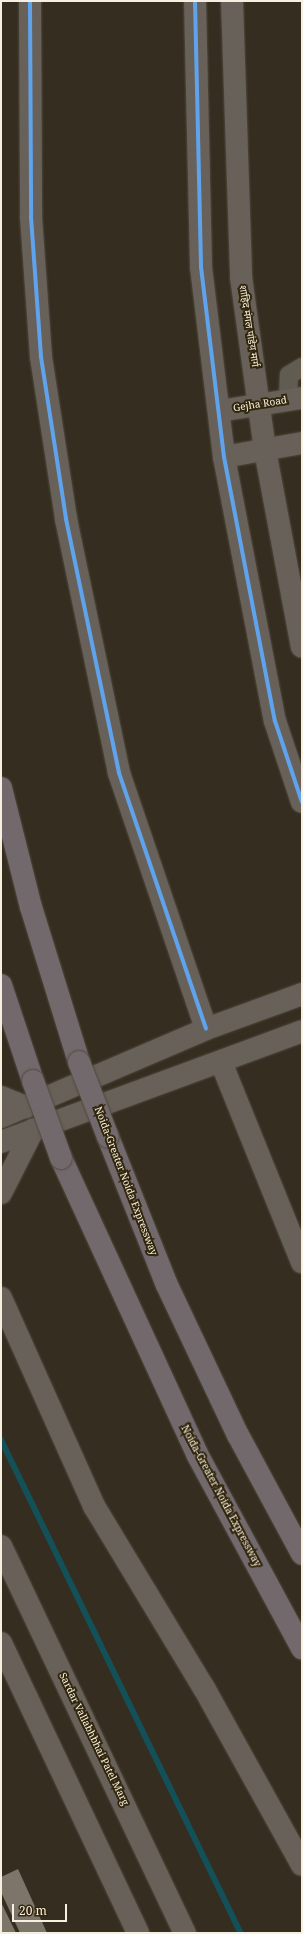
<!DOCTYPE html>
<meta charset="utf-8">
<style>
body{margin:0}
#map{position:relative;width:303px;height:1934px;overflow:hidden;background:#352d1f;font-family:"Noto Serif","Noto Sans Devanagari",serif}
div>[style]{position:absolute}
.stream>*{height:5.5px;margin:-2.75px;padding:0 2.75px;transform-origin:2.75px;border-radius:2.75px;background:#135058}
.building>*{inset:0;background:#7c7569}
.roads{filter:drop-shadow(0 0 1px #4f493e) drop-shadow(0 0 1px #4f493e)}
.street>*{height:18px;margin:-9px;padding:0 9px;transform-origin:9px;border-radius:9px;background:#615c51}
.secondary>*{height:22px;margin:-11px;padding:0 11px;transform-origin:11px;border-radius:11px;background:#67615a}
.highway>*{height:22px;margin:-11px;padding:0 11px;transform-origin:11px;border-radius:11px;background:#72696c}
.bridges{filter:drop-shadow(0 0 1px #4f493e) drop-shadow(0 0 1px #4f493e)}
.highway-bridge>*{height:22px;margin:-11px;padding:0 11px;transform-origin:11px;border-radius:11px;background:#72696c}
.cycleway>*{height:4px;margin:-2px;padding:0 2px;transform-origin:2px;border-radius:2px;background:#60a3ed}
span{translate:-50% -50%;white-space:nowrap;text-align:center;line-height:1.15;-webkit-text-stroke:4px #32260d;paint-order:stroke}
.street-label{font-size:10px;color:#f7efe0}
.frame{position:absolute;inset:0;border:2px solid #f7efe0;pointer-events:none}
.scale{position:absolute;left:12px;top:1904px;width:55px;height:18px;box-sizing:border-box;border:2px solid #f7efe0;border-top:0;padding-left:5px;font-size:12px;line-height:14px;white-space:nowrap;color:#f7efe0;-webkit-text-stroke:3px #32260d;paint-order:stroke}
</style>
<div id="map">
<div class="stream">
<div style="left:1px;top:1439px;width:549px;rotate:64.09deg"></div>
</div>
<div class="building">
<div style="clip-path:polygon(18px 1869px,47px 1933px,20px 1933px,1px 1892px,1px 1877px)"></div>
<div style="clip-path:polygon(1px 1902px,16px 1933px,1px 1933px)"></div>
</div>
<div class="roads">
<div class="street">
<div style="left:288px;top:400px;width:25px;rotate:-88deg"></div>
<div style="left:289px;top:375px;width:15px;rotate:-32deg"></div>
</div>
<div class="secondary">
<div style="left:30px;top:1px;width:216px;rotate:89.7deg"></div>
<div style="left:31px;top:217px;width:140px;rotate:85.9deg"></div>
<div style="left:41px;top:357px;width:164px;rotate:81.2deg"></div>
<div style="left:66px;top:519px;width:259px;rotate:78.2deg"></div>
<div style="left:119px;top:773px;width:270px;rotate:71.2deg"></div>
<div style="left:195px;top:1px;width:266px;rotate:88.7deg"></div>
<div style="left:201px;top:267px;width:191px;rotate:83.1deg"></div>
<div style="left:224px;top:457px;width:269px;rotate:79.1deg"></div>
<div style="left:275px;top:721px;width:85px;rotate:71.6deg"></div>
<div style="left:232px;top:1px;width:276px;rotate:88.1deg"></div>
<div style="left:241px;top:277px;width:175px;rotate:82.1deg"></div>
<div style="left:265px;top:450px;width:200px;rotate:79.4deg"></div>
<div style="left:219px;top:411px;width:84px;rotate:-8.9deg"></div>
<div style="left:224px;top:457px;width:79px;rotate:-10.2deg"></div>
<div style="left:221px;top:1062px;width:216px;rotate:68deg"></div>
<div style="left:1px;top:1097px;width:27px;rotate:22deg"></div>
<div style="left:1px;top:1117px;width:223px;rotate:-23.2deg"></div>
<div style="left:206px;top:1029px;width:102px;rotate:-20deg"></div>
<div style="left:1px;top:1142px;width:321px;rotate:-20.2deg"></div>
<div style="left:1px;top:1193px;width:71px;rotate:-63.1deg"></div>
<div style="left:1px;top:1298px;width:228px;rotate:65.9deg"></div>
<div style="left:94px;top:1506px;width:213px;rotate:58.9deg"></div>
<div style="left:204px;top:1688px;width:202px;rotate:61deg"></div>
<div style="left:1px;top:1546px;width:429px;rotate:64.6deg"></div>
<div style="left:1px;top:1643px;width:321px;rotate:64.7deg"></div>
</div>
<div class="highway">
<div style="left:1px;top:788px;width:123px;rotate:75.9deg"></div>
<div style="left:31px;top:907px;width:162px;rotate:72.8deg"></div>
<div style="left:1px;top:985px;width:101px;rotate:71.6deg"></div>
<div style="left:108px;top:1137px;width:157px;rotate:68.3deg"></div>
<div style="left:166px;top:1283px;width:168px;rotate:64.7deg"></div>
<div style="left:238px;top:1435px;width:135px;rotate:61.7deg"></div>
<div style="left:61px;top:1158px;width:326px;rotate:65.3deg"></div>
<div style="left:197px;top:1454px;width:221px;rotate:61.6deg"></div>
</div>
</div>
<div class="bridges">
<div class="highway-bridge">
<div style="left:79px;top:1062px;width:80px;rotate:68.9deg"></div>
<div style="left:33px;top:1081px;width:82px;rotate:70deg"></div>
</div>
</div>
<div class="cycleway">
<div style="left:30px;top:1px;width:216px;rotate:89.7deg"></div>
<div style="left:31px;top:217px;width:140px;rotate:85.9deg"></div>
<div style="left:41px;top:357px;width:164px;rotate:81.2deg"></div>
<div style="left:66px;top:519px;width:259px;rotate:78.2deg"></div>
<div style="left:119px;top:773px;width:270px;rotate:71.2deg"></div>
<div style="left:195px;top:1px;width:266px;rotate:88.7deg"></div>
<div style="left:201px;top:267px;width:191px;rotate:83.1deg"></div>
<div style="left:224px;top:457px;width:269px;rotate:79.1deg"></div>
<div style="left:275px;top:721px;width:85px;rotate:71.6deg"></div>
</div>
<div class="street-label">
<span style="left:249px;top:326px;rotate:81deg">शाहिद मंगल पांडेय मार्ग</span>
<span style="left:260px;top:404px;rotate:-9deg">Gejha Road</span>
<span style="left:126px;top:1181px;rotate:69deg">Noida-Greater Noida Expressway</span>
<span style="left:221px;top:1496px;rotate:62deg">Noida-Greater Noida Expressway</span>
<span style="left:94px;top:1739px;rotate:64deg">Sardar Vallabhbhai Patel Marg</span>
</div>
<div class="frame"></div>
<div class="scale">20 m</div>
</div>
